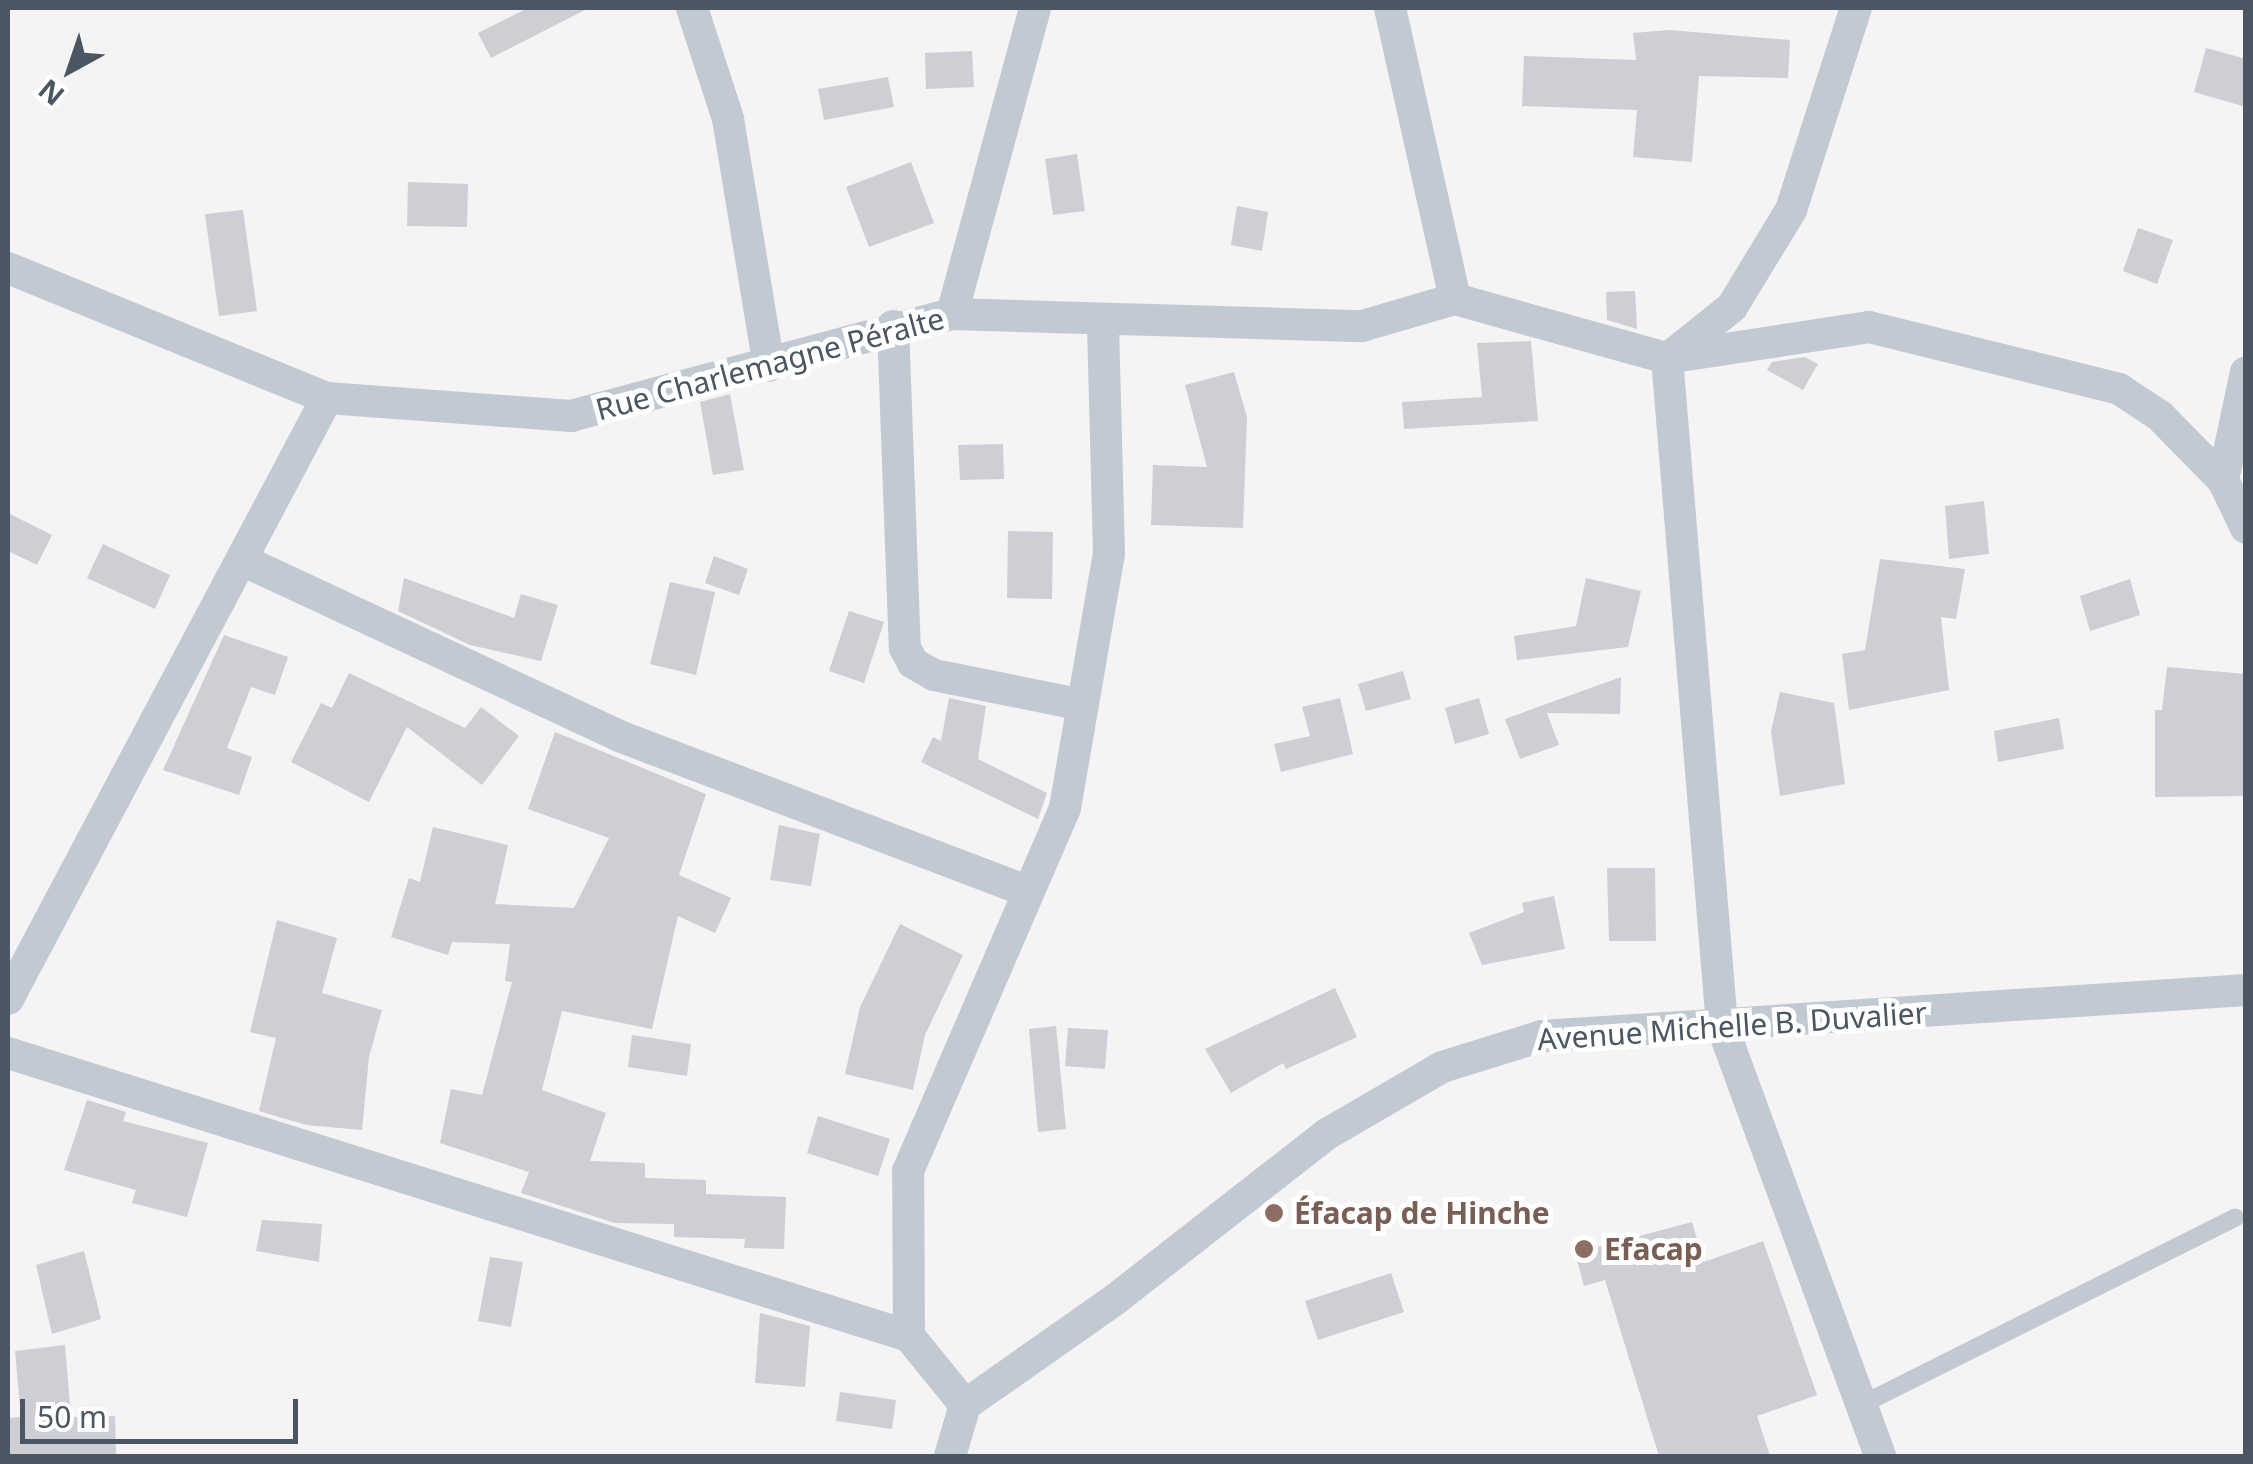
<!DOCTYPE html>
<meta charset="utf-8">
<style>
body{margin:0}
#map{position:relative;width:2253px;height:1464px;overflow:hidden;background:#f5f3f3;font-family:"Noto Sans",sans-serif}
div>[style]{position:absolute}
.building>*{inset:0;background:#cdcfd5}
.lane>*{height:18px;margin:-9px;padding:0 9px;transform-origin:9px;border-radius:9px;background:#c1cad2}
.street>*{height:32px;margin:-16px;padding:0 16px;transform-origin:16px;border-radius:16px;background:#c1cad2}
.dots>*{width:28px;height:28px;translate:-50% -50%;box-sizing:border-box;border:5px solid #fff;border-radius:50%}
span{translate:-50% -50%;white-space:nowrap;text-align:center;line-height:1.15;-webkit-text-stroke:10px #fff;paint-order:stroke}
.street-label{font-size:30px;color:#4a5661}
.education-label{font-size:30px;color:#785e54;font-weight:700}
.left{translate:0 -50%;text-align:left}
.frame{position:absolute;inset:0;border:10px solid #4a5661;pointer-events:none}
.north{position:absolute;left:20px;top:20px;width:100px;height:100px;-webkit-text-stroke:8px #fff;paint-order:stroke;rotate:220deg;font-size:28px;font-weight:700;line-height:40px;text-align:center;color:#4a5661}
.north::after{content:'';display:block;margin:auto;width:35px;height:45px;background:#4a5661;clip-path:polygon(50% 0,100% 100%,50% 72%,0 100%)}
.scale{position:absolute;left:20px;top:1399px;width:278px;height:45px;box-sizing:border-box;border:5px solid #4a5661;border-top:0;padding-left:12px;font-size:30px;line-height:35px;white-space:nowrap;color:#4a5661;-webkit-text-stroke:8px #fff;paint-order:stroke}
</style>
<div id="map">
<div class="building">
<div style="clip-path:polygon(528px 8px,589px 8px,491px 58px,478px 33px)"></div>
<div style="clip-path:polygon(1669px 30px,1790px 40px,1788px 78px,1699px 76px,1692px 162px,1633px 157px,1637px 110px,1522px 106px,1524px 56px,1636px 60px,1633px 33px)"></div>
<div style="clip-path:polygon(2206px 48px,2246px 59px,2246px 107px,2194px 92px)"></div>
<div style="clip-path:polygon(972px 51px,974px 87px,926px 89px,925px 53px)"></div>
<div style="clip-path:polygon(888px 77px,894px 107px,824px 120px,818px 89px)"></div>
<div style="clip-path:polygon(1077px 154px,1085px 211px,1053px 215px,1045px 159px)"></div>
<div style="clip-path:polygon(911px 162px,934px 223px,869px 247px,846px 187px)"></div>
<div style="clip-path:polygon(408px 182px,468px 184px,467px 227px,407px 226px)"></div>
<div style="clip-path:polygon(1237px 206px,1268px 212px,1262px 251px,1231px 245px)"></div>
<div style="clip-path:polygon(243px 210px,257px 311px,219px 316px,205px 214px)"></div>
<div style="clip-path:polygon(2138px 228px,2173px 240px,2157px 284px,2123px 271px)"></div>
<div style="clip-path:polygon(1635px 291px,1637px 329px,1607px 320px,1606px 292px)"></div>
<div style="clip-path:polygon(1531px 341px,1538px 421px,1404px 429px,1402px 402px,1482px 397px,1477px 343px)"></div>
<div style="clip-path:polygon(1805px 357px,1818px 364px,1803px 390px,1767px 370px,1772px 362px)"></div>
<div style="clip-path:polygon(1234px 372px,1247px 417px,1243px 528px,1151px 525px,1153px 465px,1207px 467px,1185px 385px)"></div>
<div style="clip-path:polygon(730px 394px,744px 470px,713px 475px,700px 402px)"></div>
<div style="clip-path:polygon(1003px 444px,1004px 479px,960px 480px,958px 445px)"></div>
<div style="clip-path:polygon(1984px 501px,1989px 554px,1949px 559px,1945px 506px)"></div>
<div style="clip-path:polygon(8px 513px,52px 535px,37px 565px,8px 551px)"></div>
<div style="clip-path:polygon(1008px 531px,1053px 532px,1052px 599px,1007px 598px)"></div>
<div style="clip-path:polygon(103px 544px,170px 575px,155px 609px,87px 578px)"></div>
<div style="clip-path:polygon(714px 556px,748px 569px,739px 595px,705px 583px)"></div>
<div style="clip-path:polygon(1880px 559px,1965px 569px,1956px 619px,1941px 617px,1949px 690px,1849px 710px,1842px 654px,1865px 650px)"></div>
<div style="clip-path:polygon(404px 578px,514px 618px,521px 594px,558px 605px,541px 661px,470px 645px,398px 611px)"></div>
<div style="clip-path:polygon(1586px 578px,1641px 591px,1628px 647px,1517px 660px,1514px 636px,1576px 626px)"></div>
<div style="clip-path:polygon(2130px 579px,2140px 615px,2090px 631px,2080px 596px)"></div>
<div style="clip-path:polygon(670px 582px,715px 592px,696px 675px,650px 664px)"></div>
<div style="clip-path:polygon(849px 611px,884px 622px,864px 683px,829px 671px)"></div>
<div style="clip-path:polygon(224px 635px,288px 657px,275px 695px,251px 687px,227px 748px,252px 757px,239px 795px,163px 770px)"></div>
<div style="clip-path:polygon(2167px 667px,2246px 674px,2243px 796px,2155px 797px,2155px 710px,2162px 710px)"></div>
<div style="clip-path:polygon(1403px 671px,1411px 699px,1366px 711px,1358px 684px)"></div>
<div style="clip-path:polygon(349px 673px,465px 728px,481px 707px,519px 736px,482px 785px,407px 727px,369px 802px,291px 762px,321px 703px,332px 708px)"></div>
<div style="clip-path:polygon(1621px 677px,1620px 714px,1547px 713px,1559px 745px,1520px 759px,1505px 719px)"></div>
<div style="clip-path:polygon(1780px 692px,1834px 703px,1845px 784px,1780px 796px,1771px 731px)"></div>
<div style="clip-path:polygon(949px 698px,986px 706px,978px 759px,1047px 793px,1038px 819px,921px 762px,933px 737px,941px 741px)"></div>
<div style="clip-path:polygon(1340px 698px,1353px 754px,1281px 772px,1274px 744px,1310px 736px,1302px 707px)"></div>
<div style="clip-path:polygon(1479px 698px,1489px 734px,1455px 744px,1445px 708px)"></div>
<div style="clip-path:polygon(2059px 718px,2064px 749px,1998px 762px,1994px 731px)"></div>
<div style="clip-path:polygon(555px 732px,706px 794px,679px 875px,731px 898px,715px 933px,678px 916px,652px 1029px,562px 1011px,542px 1090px,606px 1113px,590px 1161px,645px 1163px,645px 1178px,706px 1180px,706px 1194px,786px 1197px,784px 1249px,744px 1248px,745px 1239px,674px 1237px,674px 1224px,615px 1223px,521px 1193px,529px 1172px,440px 1143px,451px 1089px,482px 1095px,512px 982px,505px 981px,510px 944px,452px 942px,448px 955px,391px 937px,409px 878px,420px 882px,433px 827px,508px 845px,495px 904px,574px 908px,609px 838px,528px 809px)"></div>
<div style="clip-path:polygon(779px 825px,820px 834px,811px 886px,770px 880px)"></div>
<div style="clip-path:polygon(1607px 868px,1655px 868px,1656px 941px,1609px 941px)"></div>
<div style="clip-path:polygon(1554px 896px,1565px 949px,1482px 965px,1469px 933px,1524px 912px,1522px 903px)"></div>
<div style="clip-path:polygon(277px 920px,337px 938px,322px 993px,382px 1010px,369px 1057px,362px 1130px,306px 1125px,259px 1111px,276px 1038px,250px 1032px)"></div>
<div style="clip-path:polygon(900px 924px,963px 955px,925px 1035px,913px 1090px,845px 1074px,860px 1007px)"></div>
<div style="clip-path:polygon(1335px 988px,1357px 1037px,1286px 1069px,1283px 1063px,1231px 1093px,1205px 1049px)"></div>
<div style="clip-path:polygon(1056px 1026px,1066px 1129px,1038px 1132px,1029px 1029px)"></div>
<div style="clip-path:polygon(1068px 1028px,1108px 1030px,1105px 1069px,1065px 1066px)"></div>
<div style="clip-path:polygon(632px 1035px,691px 1044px,687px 1076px,628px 1067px)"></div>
<div style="clip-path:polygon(87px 1100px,126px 1112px,123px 1121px,208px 1143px,187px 1217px,132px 1203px,136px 1190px,64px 1170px)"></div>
<div style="clip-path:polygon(818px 1116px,890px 1139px,878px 1176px,807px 1153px)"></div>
<div style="clip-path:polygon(262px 1220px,322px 1224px,319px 1262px,256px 1251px)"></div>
<div style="clip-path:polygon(1692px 1222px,1704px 1262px,1763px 1241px,1817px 1395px,1757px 1416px,1770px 1456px,1659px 1456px,1605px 1280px,1584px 1286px,1575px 1253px)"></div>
<div style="clip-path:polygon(84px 1251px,101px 1319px,52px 1334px,36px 1265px)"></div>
<div style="clip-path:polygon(490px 1257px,523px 1262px,511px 1327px,478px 1321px)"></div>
<div style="clip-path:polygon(1391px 1273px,1404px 1312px,1318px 1340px,1305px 1301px)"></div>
<div style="clip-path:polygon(760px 1313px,810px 1326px,805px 1387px,755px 1383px)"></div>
<div style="clip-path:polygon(65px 1345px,71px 1417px,115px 1416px,116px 1456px,8px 1456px,8px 1418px,21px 1417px,15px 1351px)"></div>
<div style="clip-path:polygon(840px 1392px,896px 1400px,892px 1429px,836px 1421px)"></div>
</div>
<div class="lane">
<div style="left:1865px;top:1403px;width:414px;rotate:-26.6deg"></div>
</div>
<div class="street">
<div style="left:692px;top:8px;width:117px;rotate:72deg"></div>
<div style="left:728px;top:119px;width:250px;rotate:80.6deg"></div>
<div style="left:1390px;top:8px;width:298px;rotate:77.4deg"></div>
<div style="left:8px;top:268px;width:344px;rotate:22.2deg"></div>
<div style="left:327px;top:398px;width:245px;rotate:4.2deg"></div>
<div style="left:571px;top:416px;width:394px;rotate:-15deg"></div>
<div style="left:952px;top:314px;width:410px;rotate:1.7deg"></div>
<div style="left:1362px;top:326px;width:97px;rotate:-16.2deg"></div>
<div style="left:1455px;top:299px;width:220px;rotate:15.6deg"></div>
<div style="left:1667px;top:358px;width:204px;rotate:-8.7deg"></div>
<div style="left:1869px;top:327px;width:258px;rotate:13.9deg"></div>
<div style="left:2119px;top:389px;width:49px;rotate:33.4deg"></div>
<div style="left:2160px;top:416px;width:90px;rotate:45.5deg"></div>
<div style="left:2223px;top:480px;width:53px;rotate:64.4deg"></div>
<div style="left:952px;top:314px;width:317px;rotate:-74.8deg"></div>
<div style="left:893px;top:326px;width:322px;rotate:87.9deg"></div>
<div style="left:905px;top:648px;width:17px;rotate:62deg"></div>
<div style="left:913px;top:663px;width:24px;rotate:30deg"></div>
<div style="left:934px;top:675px;width:152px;rotate:11.4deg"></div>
<div style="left:1671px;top:356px;width:78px;rotate:-38.8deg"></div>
<div style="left:1732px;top:307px;width:114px;rotate:-58.7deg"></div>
<div style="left:1791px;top:210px;width:212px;rotate:-72.2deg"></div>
<div style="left:1667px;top:358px;width:670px;rotate:85.29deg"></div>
<div style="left:1722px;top:1026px;width:458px;rotate:69.8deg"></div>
<div style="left:2223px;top:480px;width:110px;rotate:-78deg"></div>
<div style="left:242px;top:560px;width:416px;rotate:25deg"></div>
<div style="left:619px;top:736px;width:436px;rotate:20.8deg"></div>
<div style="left:8px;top:999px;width:680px;rotate:-62.04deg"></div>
<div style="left:8px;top:1053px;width:944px;rotate:17.44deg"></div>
<div style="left:965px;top:1405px;width:89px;rotate:-129.1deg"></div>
<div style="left:909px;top:1336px;width:165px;rotate:-90.3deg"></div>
<div style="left:908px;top:1171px;width:395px;rotate:-66.6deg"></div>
<div style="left:1065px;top:808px;width:258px;rotate:-80.2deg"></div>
<div style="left:1109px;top:554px;width:231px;rotate:-91.5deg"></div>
<div style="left:950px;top:1456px;width:53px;rotate:-73.6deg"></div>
<div style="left:965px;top:1405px;width:186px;rotate:-35.1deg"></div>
<div style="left:1117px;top:1298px;width:266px;rotate:-38deg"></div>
<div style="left:1327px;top:1134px;width:133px;rotate:-30.2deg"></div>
<div style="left:1442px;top:1067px;width:105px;rotate:-17.2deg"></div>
<div style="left:1542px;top:1036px;width:706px;rotate:-3.74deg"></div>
</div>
<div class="dots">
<div style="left:1274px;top:1213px;background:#8d6e63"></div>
<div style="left:1584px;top:1249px;background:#8d6e63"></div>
</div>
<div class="street-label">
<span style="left:770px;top:364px;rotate:-15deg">Rue Charlemagne Péralte</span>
<span style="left:1732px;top:1026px;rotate:-4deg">Avenue Michelle B. Duvalier</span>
</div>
<div class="education-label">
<span class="left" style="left:1294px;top:1213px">Éfacap de Hinche</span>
<span class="left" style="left:1604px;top:1249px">Efacap</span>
</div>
<div class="frame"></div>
<div class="north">N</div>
<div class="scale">50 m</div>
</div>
